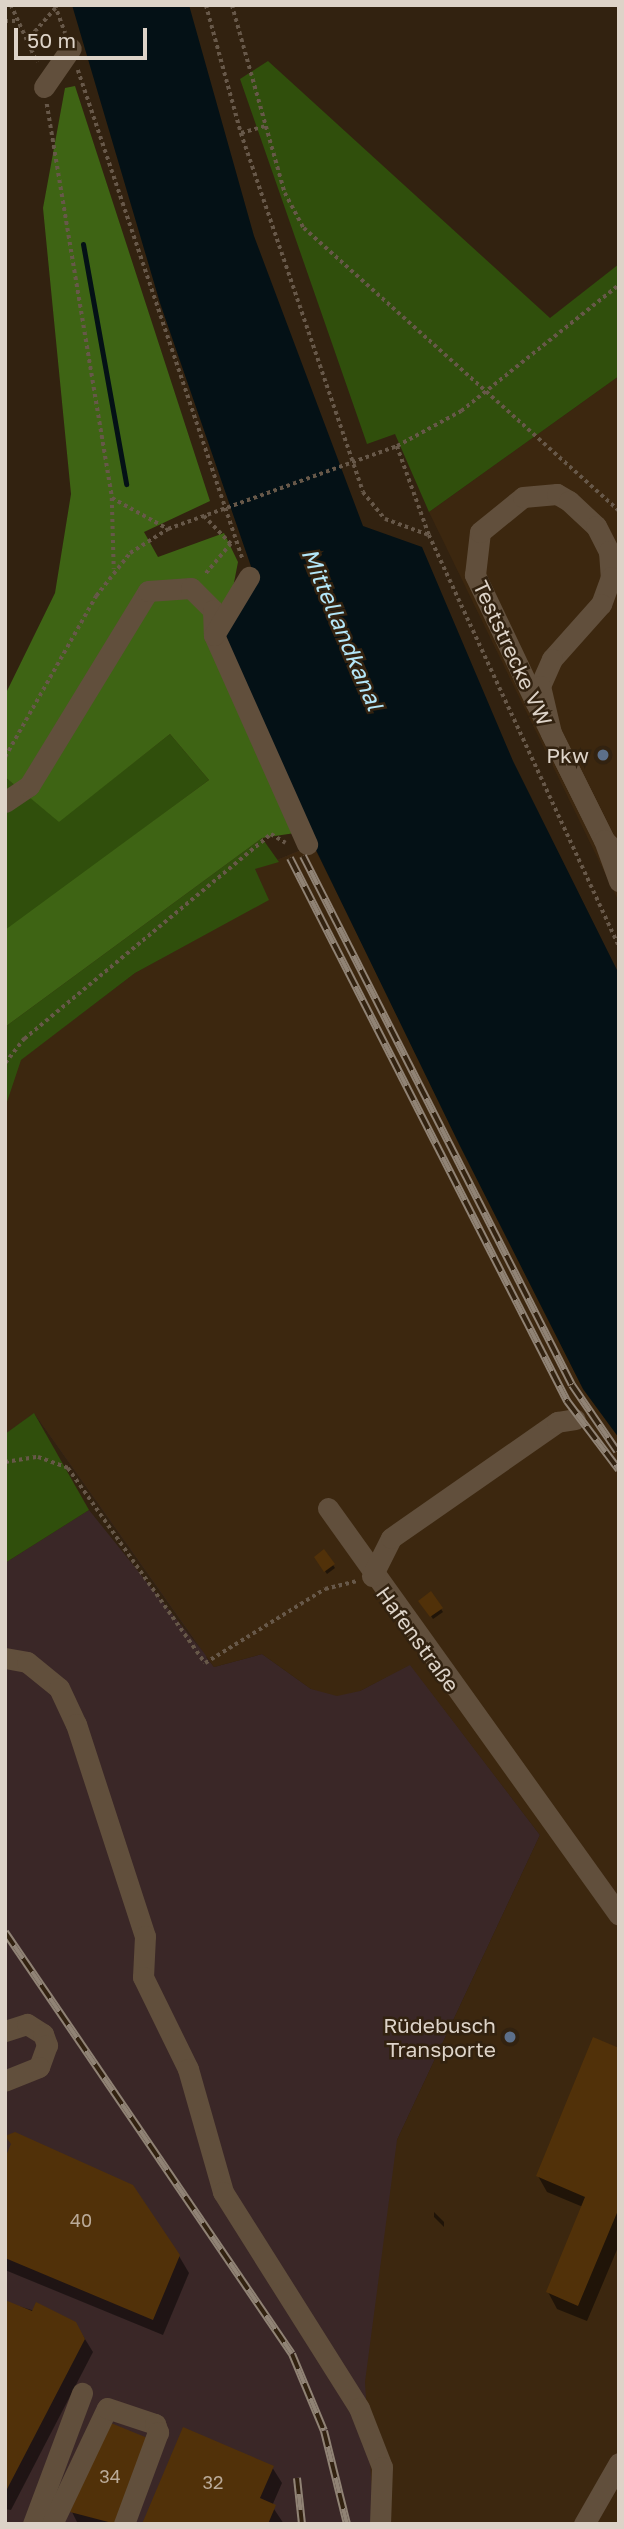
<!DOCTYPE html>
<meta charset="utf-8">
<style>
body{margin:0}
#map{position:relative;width:624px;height:2529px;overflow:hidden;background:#322210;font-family:"Golos Text",sans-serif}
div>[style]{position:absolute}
.commercial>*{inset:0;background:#3a2727}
.built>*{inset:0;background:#3c270f}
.green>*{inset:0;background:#304f0c}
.forest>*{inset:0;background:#3e6414}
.water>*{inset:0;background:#041116}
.shadow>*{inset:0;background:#0007}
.stream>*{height:5px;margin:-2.5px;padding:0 2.5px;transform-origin:2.5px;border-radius:2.5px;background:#041116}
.building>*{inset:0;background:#513109}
.path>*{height:3.5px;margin-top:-1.75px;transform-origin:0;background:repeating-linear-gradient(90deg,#675849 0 3.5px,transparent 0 7px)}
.minor>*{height:21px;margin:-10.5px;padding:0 10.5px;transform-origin:10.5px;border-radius:10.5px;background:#614f3c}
.rail>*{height:8px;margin-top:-4px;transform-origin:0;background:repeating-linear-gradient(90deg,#322210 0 16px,#908375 0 32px);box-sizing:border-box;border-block:2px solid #908375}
.dots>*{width:19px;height:19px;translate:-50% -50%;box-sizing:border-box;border:4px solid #322210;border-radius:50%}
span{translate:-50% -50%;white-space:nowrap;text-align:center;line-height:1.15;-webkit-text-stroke:5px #322210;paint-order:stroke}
.number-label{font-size:18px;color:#baaa98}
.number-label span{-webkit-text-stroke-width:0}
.street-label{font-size:21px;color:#ddd3c8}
.poi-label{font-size:21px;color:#ddd3c8}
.right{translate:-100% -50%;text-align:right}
.water-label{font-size:23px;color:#b4e7f9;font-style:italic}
.frame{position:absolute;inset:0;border:7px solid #ddd3c8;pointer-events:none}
.scale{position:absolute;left:14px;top:28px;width:133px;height:32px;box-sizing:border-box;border:4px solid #ddd3c8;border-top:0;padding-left:9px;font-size:21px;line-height:24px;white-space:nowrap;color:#ddd3c8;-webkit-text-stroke:5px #322210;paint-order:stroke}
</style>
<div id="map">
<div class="commercial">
<div style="clip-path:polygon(313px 845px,356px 1551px,206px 1657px,214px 1667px,262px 1654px,311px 1689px,360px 1691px,410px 1664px,540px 1835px,397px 2140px,619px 2524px,5px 2524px,5px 1563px,89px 1510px,203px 1652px,34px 1413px,5px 1434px,5px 1108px,255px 869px)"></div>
</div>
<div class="built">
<div style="clip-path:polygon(619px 376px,619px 902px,429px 512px)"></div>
<div style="clip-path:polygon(313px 845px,583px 1389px,619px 1438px,619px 2524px,374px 2524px,365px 2382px,397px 2140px,540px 1835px,410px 1665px,360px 1691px,337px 1696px,311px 1689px,262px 1654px,214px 1667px,34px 1413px,5px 1434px,5px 1108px,20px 1060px,135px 973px,268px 899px,255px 869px)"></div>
</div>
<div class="green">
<div style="clip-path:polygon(268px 61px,550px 318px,619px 264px,619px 376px,429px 512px,395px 434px,367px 444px,240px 79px)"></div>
<div style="clip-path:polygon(170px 734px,209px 780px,6px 931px,5px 777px,59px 821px)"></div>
<div style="clip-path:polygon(262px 838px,279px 862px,255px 869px,269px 900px,135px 973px,21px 1060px,5px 1108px,5px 1027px)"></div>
<div style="clip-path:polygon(34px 1413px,89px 1510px,5px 1563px,5px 1434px)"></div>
</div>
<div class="forest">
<div style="clip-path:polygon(75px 86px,210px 501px,144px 532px,158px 557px,224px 533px,238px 562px,232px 593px,205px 634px,295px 833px,262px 838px,5px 1027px,5px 930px,209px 780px,170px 734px,59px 822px,5px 777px,5px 695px,55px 593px,71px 494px,43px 208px,65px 88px)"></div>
</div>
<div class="water">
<div style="clip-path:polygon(72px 5px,189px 5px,254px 236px,363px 526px,422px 547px,513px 761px,619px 974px,619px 1438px,583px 1389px,460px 1146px,298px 813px,224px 631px,255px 578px,160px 303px)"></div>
</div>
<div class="shadow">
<div style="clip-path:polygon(324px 1552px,335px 1568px,327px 1574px,316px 1558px)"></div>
<div style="clip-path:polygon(431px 1594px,443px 1612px,433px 1619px,421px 1601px)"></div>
<div style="clip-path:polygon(619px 2049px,619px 2245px,587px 2321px,557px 2309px,548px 2292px,583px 2207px,547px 2192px,538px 2176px)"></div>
<div style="clip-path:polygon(5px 2160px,179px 2256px,189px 2273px,163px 2335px,5px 2270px)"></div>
<div style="clip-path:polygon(434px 2212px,444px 2222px,444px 2227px,434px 2217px)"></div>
<div style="clip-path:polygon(5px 2302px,75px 2323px,93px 2352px,11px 2510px,5px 2509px)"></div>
<div style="clip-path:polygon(272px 2467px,282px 2483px,272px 2506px,284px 2524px,144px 2524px)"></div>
<div style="clip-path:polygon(72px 2512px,131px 2524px,78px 2524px)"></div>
</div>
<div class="stream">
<div style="left:83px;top:244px;width:244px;rotate:79.8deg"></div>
</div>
<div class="building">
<div style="clip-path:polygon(324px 1549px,335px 1564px,324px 1572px,314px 1557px)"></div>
<div style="clip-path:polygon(431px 1591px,443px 1608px,430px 1617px,418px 1601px)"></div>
<div style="clip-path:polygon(593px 2037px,619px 2048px,619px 2208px,578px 2306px,546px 2292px,585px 2197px,536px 2176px)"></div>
<div style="clip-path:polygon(15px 2132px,133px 2185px,180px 2255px,153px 2320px,5px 2258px,5px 2158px,11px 2144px,5px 2136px)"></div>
<div style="clip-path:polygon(5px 2300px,32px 2311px,36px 2302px,76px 2322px,85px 2339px,5px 2493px)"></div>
<div style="clip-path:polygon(106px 2421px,150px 2439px,116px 2524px,70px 2512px)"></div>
<div style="clip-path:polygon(183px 2427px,274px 2466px,260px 2498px,276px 2505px,268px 2524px,142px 2524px)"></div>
</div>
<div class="path">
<div style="left:11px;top:5px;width:63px;rotate:65.5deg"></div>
<div style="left:55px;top:5px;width:30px;rotate:70deg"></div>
<div style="left:206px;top:5px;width:133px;rotate:74.7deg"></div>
<div style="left:241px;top:133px;width:379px;rotate:71.2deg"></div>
<div style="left:363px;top:492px;width:35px;rotate:51deg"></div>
<div style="left:385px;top:519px;width:47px;rotate:20deg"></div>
<div style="left:232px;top:5px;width:195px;rotate:74.3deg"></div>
<div style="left:285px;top:193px;width:40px;rotate:62deg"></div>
<div style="left:304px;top:228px;width:423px;rotate:41.9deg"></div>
<div style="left:5px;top:21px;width:10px"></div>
<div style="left:30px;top:37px;width:40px;rotate:-49deg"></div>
<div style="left:78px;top:70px;width:517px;rotate:71.39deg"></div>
<div style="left:47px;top:104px;width:399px;rotate:80.6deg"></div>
<div style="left:112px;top:498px;width:71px;rotate:88.4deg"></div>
<div style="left:241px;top:133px;width:25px;rotate:-16deg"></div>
<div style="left:397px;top:446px;width:95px;rotate:70.2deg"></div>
<div style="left:429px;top:535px;width:454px;rotate:65.2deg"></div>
<div style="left:112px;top:498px;width:64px;rotate:29deg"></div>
<div style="left:204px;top:516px;width:39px;rotate:46deg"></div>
<div style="left:231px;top:544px;width:40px;rotate:130deg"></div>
<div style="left:5px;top:757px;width:185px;rotate:-60.5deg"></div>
<div style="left:96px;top:596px;width:55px;rotate:-51.7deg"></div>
<div style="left:130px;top:553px;width:45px;rotate:-32.3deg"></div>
<div style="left:168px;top:529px;width:244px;rotate:-19.9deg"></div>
<div style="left:397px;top:446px;width:73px;rotate:-28.7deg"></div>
<div style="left:461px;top:411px;width:202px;rotate:-38.6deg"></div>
<div style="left:5px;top:1063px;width:31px;rotate:-52deg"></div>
<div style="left:24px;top:1039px;width:321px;rotate:-39.7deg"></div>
<div style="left:271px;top:834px;width:17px;rotate:31deg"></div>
<div style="left:5px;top:1462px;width:33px;rotate:-9deg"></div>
<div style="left:38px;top:1457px;width:32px;rotate:20deg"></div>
<div style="left:68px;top:1468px;width:238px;rotate:54.9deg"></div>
<div style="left:205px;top:1663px;width:141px;rotate:-31.7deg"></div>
<div style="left:325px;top:1589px;width:33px;rotate:-14deg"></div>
</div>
<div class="minor">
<div style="left:44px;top:87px;width:47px;rotate:-55.3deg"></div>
<div style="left:214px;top:635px;width:229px;rotate:66deg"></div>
<div style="left:5px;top:802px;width:29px;rotate:-34deg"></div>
<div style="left:29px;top:786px;width:228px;rotate:-58.6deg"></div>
<div style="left:148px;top:591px;width:43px;rotate:-4deg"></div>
<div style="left:191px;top:588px;width:31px;rotate:45deg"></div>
<div style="left:213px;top:610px;width:25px;rotate:88deg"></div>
<div style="left:214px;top:635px;width:68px;rotate:-58.9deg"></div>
<div style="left:619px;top:855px;width:21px;rotate:-135deg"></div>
<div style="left:604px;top:840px;width:153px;rotate:-116.4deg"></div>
<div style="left:536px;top:703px;width:142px;rotate:-115.5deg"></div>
<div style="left:475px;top:575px;width:43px;rotate:-83.4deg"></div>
<div style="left:480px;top:532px;width:55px;rotate:-39.1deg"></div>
<div style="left:523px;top:497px;width:34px;rotate:-5deg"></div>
<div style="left:557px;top:494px;width:14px;rotate:30deg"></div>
<div style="left:569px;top:501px;width:37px;rotate:43deg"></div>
<div style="left:596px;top:526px;width:28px;rotate:63deg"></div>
<div style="left:609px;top:551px;width:26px;rotate:86deg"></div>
<div style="left:611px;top:577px;width:29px;rotate:110deg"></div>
<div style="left:601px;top:604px;width:74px;rotate:131.7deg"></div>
<div style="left:552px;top:659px;width:30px;rotate:114deg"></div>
<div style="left:540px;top:686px;width:48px;rotate:76.8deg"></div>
<div style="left:551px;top:733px;width:119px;rotate:63.6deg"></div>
<div style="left:604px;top:840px;width:44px;rotate:69.9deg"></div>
<div style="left:328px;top:1508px;width:500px;rotate:54.44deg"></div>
<div style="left:372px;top:1576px;width:42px;rotate:-63.4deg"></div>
<div style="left:391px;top:1538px;width:203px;rotate:-34.9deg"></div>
<div style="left:557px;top:1422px;width:18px;rotate:-9deg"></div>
<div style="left:5px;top:1658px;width:22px;rotate:10deg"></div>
<div style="left:27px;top:1662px;width:41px;rotate:39.1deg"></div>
<div style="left:59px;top:1688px;width:40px;rotate:65deg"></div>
<div style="left:76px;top:1724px;width:223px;rotate:72deg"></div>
<div style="left:145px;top:1936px;width:41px;rotate:92.8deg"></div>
<div style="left:143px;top:1977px;width:102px;rotate:63.9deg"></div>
<div style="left:188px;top:2069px;width:128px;rotate:74.1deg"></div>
<div style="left:223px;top:2192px;width:255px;rotate:57.8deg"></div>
<div style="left:359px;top:2408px;width:63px;rotate:68.7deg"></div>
<div style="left:382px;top:2467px;width:57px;rotate:92deg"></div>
<div style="left:5px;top:2031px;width:23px;rotate:-18deg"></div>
<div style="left:27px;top:2024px;width:19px;rotate:32deg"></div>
<div style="left:43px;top:2034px;width:12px;rotate:70deg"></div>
<div style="left:47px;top:2045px;width:23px;rotate:110deg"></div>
<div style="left:39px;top:2067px;width:37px;rotate:158deg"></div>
<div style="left:33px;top:2524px;width:140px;rotate:-69.5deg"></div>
<div style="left:52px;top:2524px;width:128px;rotate:-64.6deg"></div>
<div style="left:107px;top:2408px;width:51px;rotate:18.4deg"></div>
<div style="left:155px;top:2424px;width:9px;rotate:69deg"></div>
<div style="left:158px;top:2432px;width:98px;rotate:110.3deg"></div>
<div style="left:584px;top:2524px;width:70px;rotate:-60.2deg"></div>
</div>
<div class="rail">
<div style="left:303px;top:856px;width:593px;rotate:63.05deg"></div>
<div style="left:572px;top:1385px;width:80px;rotate:55.7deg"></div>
<div style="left:290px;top:858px;width:610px;rotate:62.97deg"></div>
<div style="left:567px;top:1401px;width:86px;rotate:53deg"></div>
<div style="left:5px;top:1932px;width:510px;rotate:55.78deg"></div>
<div style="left:292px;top:2354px;width:83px;rotate:67.4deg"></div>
<div style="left:324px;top:2431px;width:96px;rotate:76.1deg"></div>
<div style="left:297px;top:2478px;width:46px;rotate:83.8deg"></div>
</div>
<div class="dots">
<div style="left:603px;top:755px;background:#5c6f8a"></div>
<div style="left:510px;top:2037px;background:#5c6f8a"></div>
</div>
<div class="number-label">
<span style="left:81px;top:2220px">40</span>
<span style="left:110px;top:2476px">34</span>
<span style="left:213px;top:2482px">32</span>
</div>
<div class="street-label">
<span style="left:513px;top:653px;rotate:65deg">Teststrecke VW</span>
<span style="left:418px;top:1639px;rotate:54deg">Hafenstraße</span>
</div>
<div class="poi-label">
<span class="right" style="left:589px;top:755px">Pkw</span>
<span class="right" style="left:496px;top:2037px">Rüdebusch<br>Transporte</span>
</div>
<div class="water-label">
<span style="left:343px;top:629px;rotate:67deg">Mittellandkanal</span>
</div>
<div class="frame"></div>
<div class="scale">50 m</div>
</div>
